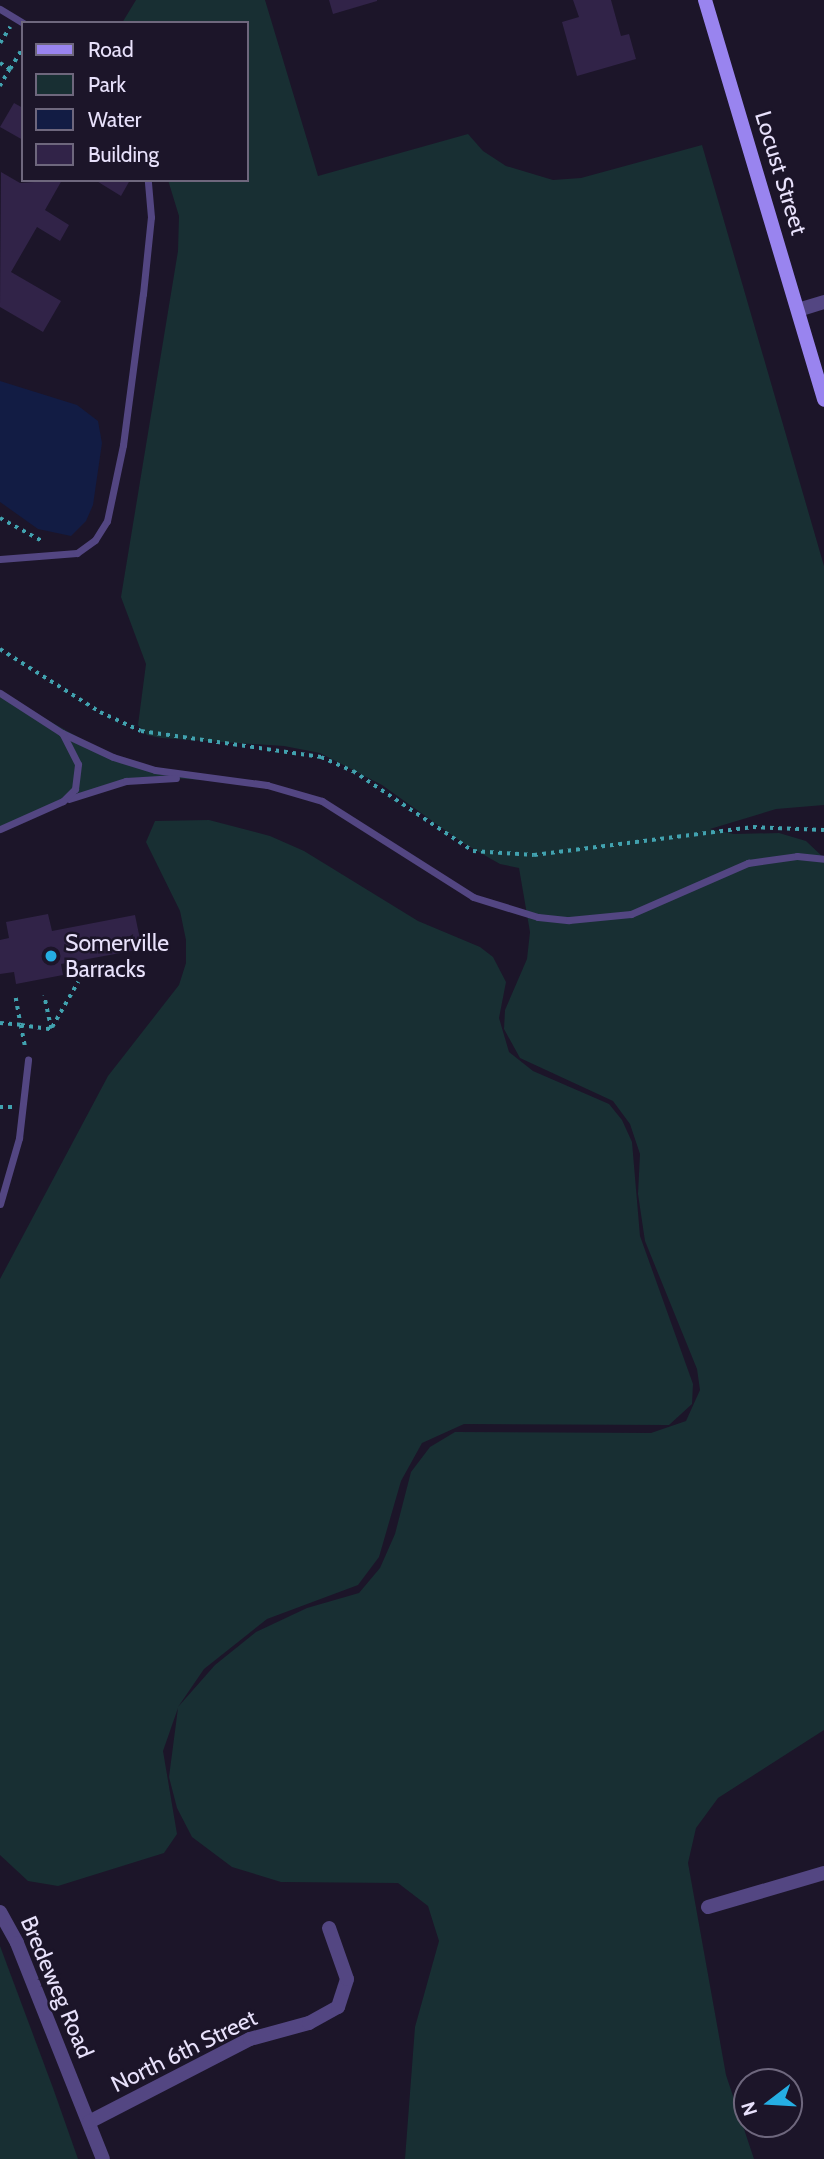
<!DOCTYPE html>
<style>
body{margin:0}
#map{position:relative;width:824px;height:2159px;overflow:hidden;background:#1c1529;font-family:Cabin,sans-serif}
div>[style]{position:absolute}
.green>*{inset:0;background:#182f33}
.water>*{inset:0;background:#121c44}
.building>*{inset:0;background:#312348}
.path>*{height:3.5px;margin-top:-1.75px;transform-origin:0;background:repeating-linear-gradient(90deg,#41a2af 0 3.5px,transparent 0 8.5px)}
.lane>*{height:7px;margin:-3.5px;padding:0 3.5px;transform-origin:3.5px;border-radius:3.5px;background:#534682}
.street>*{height:14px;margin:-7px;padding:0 7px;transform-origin:7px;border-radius:7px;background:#534682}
.secondary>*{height:14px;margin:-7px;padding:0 7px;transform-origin:7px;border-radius:7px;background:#9984ef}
.dots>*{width:19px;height:19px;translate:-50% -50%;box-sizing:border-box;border:4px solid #1c1529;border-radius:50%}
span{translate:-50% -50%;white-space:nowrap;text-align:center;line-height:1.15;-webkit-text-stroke:5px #1c1529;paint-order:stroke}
.street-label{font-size:23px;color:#e8e1fb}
.poi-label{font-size:23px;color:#e8e1fb}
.left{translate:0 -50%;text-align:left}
.legend{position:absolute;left:21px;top:21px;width:228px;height:161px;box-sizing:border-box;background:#1c1529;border:2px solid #6e677d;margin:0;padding:9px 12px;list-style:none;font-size:21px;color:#e8e1fb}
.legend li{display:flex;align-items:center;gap:14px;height:35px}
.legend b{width:35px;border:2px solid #6e677d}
.north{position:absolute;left:733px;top:2068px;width:70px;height:70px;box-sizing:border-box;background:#1c1529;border:2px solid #6e677d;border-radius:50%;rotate:253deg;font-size:19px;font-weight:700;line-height:28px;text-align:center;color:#e8e1fb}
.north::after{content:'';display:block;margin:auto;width:24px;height:32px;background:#25aee3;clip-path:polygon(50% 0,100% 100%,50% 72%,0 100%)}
</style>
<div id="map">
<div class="green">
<div style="clip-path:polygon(136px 0,265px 0,318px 176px,468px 134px,483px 151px,506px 166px,553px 180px,581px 178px,702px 145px,824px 566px,824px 805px,776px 809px,710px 829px,734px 834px,779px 833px,806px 841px,824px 858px,824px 1730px,718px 1798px,696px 1828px,688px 1863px,726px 2075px,754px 2159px,405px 2159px,415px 2027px,439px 1941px,428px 1906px,398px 1883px,281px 1882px,232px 1867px,192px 1837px,177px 1808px,169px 1777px,178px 1708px,163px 1751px,177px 1834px,164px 1853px,58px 1886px,28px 1881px,0 1855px,0 1279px,108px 1076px,179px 985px,186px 963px,186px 940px,180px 911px,146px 842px,155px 821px,209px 820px,270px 836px,304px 851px,418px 921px,480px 947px,493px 957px,506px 982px,499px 1018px,509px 1052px,533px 1071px,609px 1104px,622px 1120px,632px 1142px,640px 1236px,693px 1384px,692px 1404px,669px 1425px,464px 1424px,422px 1443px,401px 1481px,379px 1557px,358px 1585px,267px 1619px,204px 1669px,178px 1707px,215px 1665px,256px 1632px,307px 1608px,359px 1593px,380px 1568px,395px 1534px,411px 1472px,430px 1447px,455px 1432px,651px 1433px,686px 1421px,700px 1390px,697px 1369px,645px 1241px,638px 1194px,640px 1154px,630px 1124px,613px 1101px,520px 1058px,504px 1029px,505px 1010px,527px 959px,530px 932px,519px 868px,500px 864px,463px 843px,382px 785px,320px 753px,284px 746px,161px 738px,147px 735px,138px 725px,146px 664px,121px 597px,178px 251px,179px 216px,168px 180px,247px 180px,247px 23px,122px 23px)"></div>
<div style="clip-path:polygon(0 693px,113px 757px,201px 780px,159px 777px,104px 787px,0 829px)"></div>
<div style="clip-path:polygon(0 1946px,53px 2088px,78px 2159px,0 2159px)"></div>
</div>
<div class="water">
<div style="clip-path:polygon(0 381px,77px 405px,98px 421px,102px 443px,93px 505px,86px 521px,71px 536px,38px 529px,0 502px)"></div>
</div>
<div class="building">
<div style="clip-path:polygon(329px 0,377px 0,377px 1px,333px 14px)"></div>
<div style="clip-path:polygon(573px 0,611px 0,621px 36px,629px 34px,636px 59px,577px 76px,562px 22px,579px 17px)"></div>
<div style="clip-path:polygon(14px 103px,23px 108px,23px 140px,0 127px)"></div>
<div style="clip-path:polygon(1px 172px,20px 183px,62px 180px,45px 210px,69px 225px,60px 241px,37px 227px,11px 272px,61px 301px,43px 332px,0 307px)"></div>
<div style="clip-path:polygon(95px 180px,130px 180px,121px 196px)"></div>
<div style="clip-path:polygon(48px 914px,52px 931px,135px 915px,142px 949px,61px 964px,63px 975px,16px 984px,14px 972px,0 974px,0 940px,9px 938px,6px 922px)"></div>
</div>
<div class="path">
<div style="left:0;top:43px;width:19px;rotate:-58deg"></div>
<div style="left:0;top:63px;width:12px;rotate:31deg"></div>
<div style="left:10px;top:69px;width:20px;rotate:120deg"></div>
<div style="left:10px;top:69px;width:26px;rotate:-59deg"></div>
<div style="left:0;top:518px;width:50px;rotate:28.6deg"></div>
<div style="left:0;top:649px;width:118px;rotate:32.2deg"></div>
<div style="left:100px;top:712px;width:45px;rotate:24.9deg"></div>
<div style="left:141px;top:731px;width:182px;rotate:8.2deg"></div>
<div style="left:321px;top:757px;width:35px;rotate:24deg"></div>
<div style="left:353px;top:771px;width:144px;rotate:33.7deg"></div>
<div style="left:473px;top:851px;width:61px;rotate:3.8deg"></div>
<div style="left:534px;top:855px;width:221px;rotate:-7.3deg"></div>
<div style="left:753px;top:827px;width:71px;rotate:2.4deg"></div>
<div style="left:16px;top:998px;width:27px;rotate:80deg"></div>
<div style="left:21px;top:1025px;width:30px;rotate:8deg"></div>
<div style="left:51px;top:1029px;width:34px;rotate:-102deg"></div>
<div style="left:0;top:1023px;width:21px;rotate:5deg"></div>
<div style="left:21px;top:1025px;width:25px;rotate:79deg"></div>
<div style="left:52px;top:1027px;width:52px;rotate:-60deg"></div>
<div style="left:0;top:1107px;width:12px"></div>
</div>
<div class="lane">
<div style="left:0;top:9px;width:27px;rotate:31deg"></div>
<div style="left:0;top:559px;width:77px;rotate:-4.5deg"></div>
<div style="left:77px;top:553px;width:22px;rotate:-36deg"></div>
<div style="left:95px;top:540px;width:22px;rotate:-58deg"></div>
<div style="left:107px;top:521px;width:78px;rotate:-78.1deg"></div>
<div style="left:123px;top:445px;width:152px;rotate:-82.5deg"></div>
<div style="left:143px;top:294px;width:77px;rotate:-84.1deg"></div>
<div style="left:151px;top:217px;width:37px;rotate:-95deg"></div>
<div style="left:0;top:693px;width:74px;rotate:32.8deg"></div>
<div style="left:62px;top:733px;width:56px;rotate:25.2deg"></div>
<div style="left:113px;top:757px;width:44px;rotate:17.2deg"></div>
<div style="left:155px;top:770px;width:113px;rotate:7.6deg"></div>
<div style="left:267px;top:785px;width:57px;rotate:16.2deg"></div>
<div style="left:322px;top:801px;width:179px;rotate:32.4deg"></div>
<div style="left:473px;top:897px;width:68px;rotate:17.1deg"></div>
<div style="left:538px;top:917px;width:31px;rotate:6deg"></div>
<div style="left:569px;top:920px;width:62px;rotate:-5.5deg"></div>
<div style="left:631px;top:914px;width:128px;rotate:-23.6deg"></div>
<div style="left:748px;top:863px;width:49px;rotate:-8.1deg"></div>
<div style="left:797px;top:856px;width:27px;rotate:6deg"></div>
<div style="left:69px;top:799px;width:60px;rotate:-17.5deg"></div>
<div style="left:126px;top:781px;width:50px;rotate:-3.4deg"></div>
<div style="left:0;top:829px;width:69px;rotate:-24deg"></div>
<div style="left:63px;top:801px;width:17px;rotate:-45deg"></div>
<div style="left:75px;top:789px;width:25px;rotate:-83deg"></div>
<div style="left:78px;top:764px;width:34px;rotate:-117deg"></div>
<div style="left:0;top:1204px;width:69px;rotate:-73.9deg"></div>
<div style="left:19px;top:1138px;width:79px;rotate:-83.4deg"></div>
</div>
<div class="street">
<div style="left:798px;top:310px;width:27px;rotate:-17deg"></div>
<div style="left:708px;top:1907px;width:121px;rotate:-16.3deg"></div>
<div style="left:0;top:1912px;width:35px;rotate:61deg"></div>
<div style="left:17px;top:1943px;width:232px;rotate:68.3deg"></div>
<div style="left:89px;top:2122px;width:181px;rotate:-27.3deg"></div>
<div style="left:250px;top:2039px;width:61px;rotate:-15.2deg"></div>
<div style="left:309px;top:2023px;width:33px;rotate:-29deg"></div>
<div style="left:338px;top:2007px;width:29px;rotate:-72deg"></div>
<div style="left:347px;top:1979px;width:54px;rotate:-109.4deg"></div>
</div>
<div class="secondary">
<div style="left:705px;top:0;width:417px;rotate:73.4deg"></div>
</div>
<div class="dots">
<div style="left:51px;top:956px;background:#25aee3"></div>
</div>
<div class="street-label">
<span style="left:781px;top:173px;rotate:73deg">Locust Street</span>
<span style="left:57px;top:1987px;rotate:67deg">Bredeweg Road</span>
<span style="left:184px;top:2051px;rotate:-26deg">North 6th Street</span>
</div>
<div class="poi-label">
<span class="left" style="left:65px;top:956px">Somerville<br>Barracks</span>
</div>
<ul class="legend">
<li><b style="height:9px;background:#9984ef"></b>Road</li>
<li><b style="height:19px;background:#182f33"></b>Park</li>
<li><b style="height:19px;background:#121c44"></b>Water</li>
<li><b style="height:19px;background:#312348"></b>Building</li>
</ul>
<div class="north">N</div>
</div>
